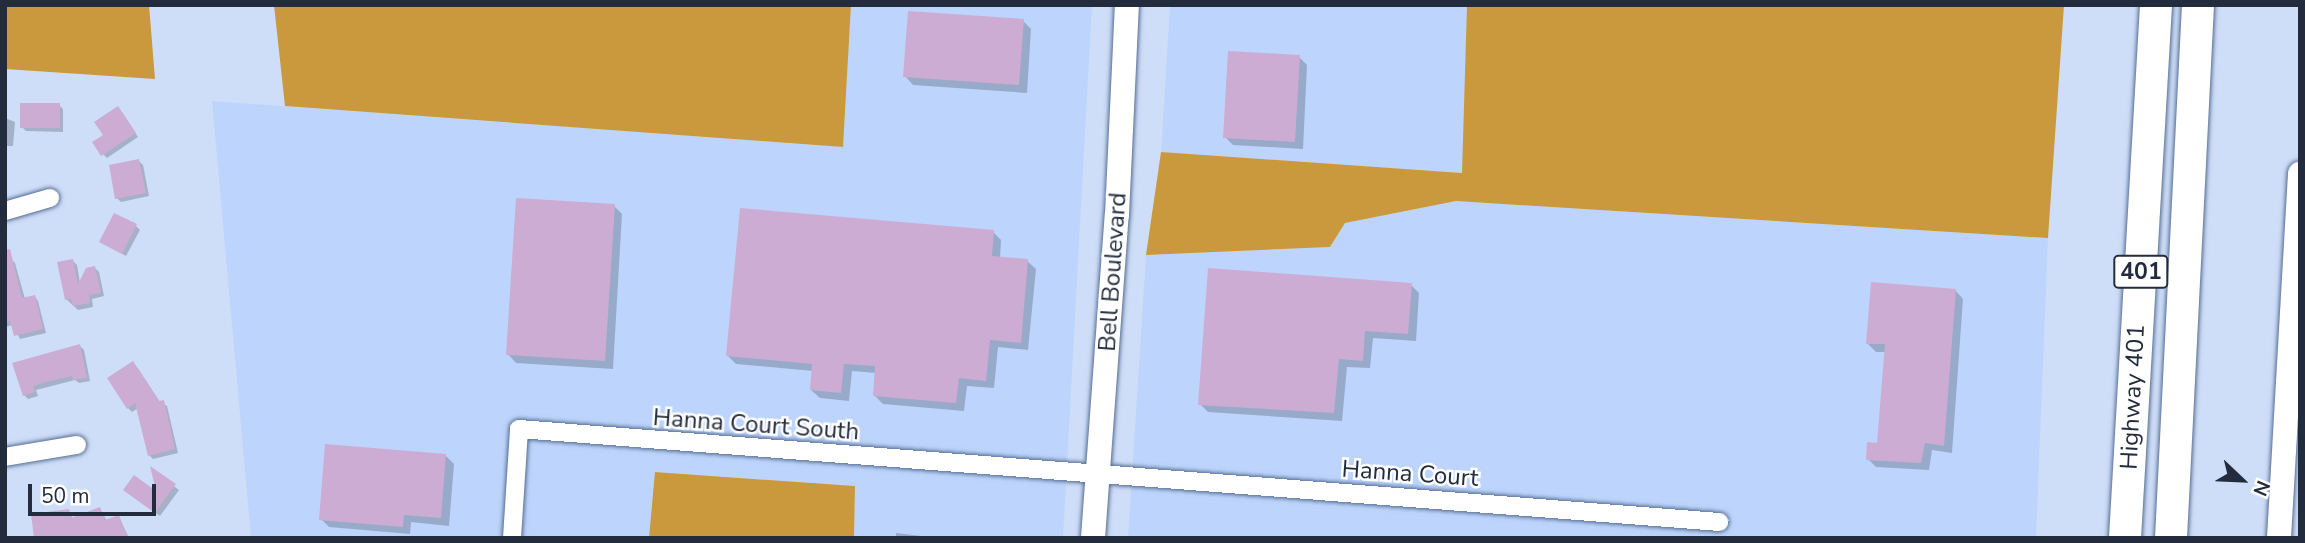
<!DOCTYPE html>
<style>
body{margin:0}
#map{position:relative;width:2305px;height:543px;overflow:hidden;background:#cedef8;font-family:"Nunito Sans",sans-serif}
div>[style]{position:absolute}
.built>*{inset:0;background:#bdd5fc}
.forest>*{inset:0;background:#ca993e}
.shadow>*{inset:0;background:#0003}
.building>*{inset:0;background:#ccacd3}
.roads{filter:drop-shadow(0 0 2px #576d93) drop-shadow(0 0 2px #576d93)}
.street>*{height:18px;margin:-9px;padding:0 9px;transform-origin:9px;border-radius:9px;background:#fff}
.secondary>*{height:24px;margin:-12px;padding:0 12px;transform-origin:12px;border-radius:12px;background:#fff}
.highway>*{height:32px;margin:-16px;padding:0 16px;transform-origin:16px;border-radius:16px;background:#fff}
span{translate:-50% -50%;white-space:nowrap;text-align:center;line-height:1.15;-webkit-text-stroke:5px #fefefe;paint-order:stroke}
.shield-label span{padding:2px 5px;background:#fefefe;border:2px solid;border-radius:5px;-webkit-text-stroke-width:0}
.shield-label{font-size:23px;color:#222c3c;font-weight:700}
.street-label{font-size:24px;color:#222c3c}
.frame{position:absolute;inset:0;border:7px solid #222c3c;pointer-events:none}
.north{position:absolute;left:2207px;top:445px;width:70px;height:70px;-webkit-text-stroke:5px #fefefe;paint-order:stroke;rotate:113deg;font-size:19px;font-weight:700;line-height:28px;text-align:center;color:#222c3c}
.north::after{content:'';display:block;margin:auto;width:24px;height:32px;background:#222c3c;clip-path:polygon(50% 0,100% 100%,50% 72%,0 100%)}
.scale{position:absolute;left:28px;top:484px;width:128px;height:32px;box-sizing:border-box;border:4px solid #222c3c;border-top:0;padding-left:9px;font-size:21px;line-height:24px;white-space:nowrap;color:#222c3c;-webkit-text-stroke:5px #fefefe;paint-order:stroke}
</style>
<div id="map">
<div class="built">
<div style="clip-path:polygon(851px 5px,1092px 5px,1063px 538px,854px 538px,855px 486px,656px 472px,649px 538px,251px 538px,212px 101px,843px 147px)"></div>
<div style="clip-path:polygon(1170px 5px,1467px 5px,1463px 173px,1161px 152px)"></div>
<div style="clip-path:polygon(1456px 201px,2048px 238px,2036px 538px,1128px 538px,1146px 255px,1330px 247px,1345px 223px)"></div>
</div>
<div class="forest">
<div style="clip-path:polygon(5px 5px,149px 5px,155px 79px,5px 69px)"></div>
<div style="clip-path:polygon(274px 5px,851px 5px,843px 147px,285px 106px)"></div>
<div style="clip-path:polygon(1467px 5px,2064px 5px,2048px 238px,1456px 201px,1345px 223px,1330px 247px,1146px 255px,1161px 152px,1462px 173px)"></div>
<div style="clip-path:polygon(655px 472px,855px 486px,854px 538px,649px 538px)"></div>
</div>
<div class="shadow">
<div style="clip-path:polygon(1023px 21px,1031px 29px,1027px 93px,913px 85px,905px 76px)"></div>
<div style="clip-path:polygon(1299px 57px,1307px 65px,1303px 149px,1233px 145px,1225px 137px)"></div>
<div style="clip-path:polygon(59px 105px,63px 109px,63px 132px,26px 131px,22px 127px)"></div>
<div style="clip-path:polygon(122px 112px,138px 137px,107px 158px,103px 154px,105px 135px)"></div>
<div style="clip-path:polygon(5px 118px,15px 122px,13px 146px,5px 146px)"></div>
<div style="clip-path:polygon(139px 161px,143px 165px,149px 196px,121px 202px,117px 198px)"></div>
<div style="clip-path:polygon(614px 206px,622px 214px,613px 369px,516px 363px,508px 354px)"></div>
<div style="clip-path:polygon(136px 226px,140px 230px,126px 256px,101px 242px)"></div>
<div style="clip-path:polygon(993px 232px,1001px 240px,1000px 259px,1027px 261px,1036px 269px,1028px 350px,998px 347px,994px 388px,967px 386px,964px 411px,883px 404px,875px 396px,876px 373px,852px 371px,849px 401px,820px 398px,811px 390px,813px 371px,736px 364px,728px 356px)"></div>
<div style="clip-path:polygon(11px 259px,15px 263px,25px 299px,35px 297px,38px 301px,46px 333px,20px 339px,13px 325px,5px 327px,5px 260px)"></div>
<div style="clip-path:polygon(73px 261px,77px 265px,80px 283px,95px 268px,99px 272px,104px 296px,92px 299px,93px 307px,78px 310px,66px 299px)"></div>
<div style="clip-path:polygon(1411px 285px,1419px 293px,1416px 341px,1373px 338px,1370px 368px,1347px 367px,1342px 421px,1208px 412px,1200px 404px)"></div>
<div style="clip-path:polygon(1955px 290px,1963px 299px,1952px 453px,1932px 450px,1929px 470px,1876px 467px,1868px 459px,1878px 445px,1886px 352px,1876px 352px,1868px 344px)"></div>
<div style="clip-path:polygon(80px 346px,84px 350px,90px 381px,79px 383px,75px 380px,36px 390px,38px 396px,28px 399px,24px 395px,14px 365px)"></div>
<div style="clip-path:polygon(137px 367px,160px 402px,167px 406px,178px 453px,153px 459px,149px 455px,138px 408px,132px 412px,128px 408px)"></div>
<div style="clip-path:polygon(446px 456px,454px 464px,449px 526px,411px 522px,410px 534px,329px 527px,321px 519px)"></div>
<div style="clip-path:polygon(153px 470px,179px 490px,160px 516px,129px 494px,159px 495px)"></div>
<div style="clip-path:polygon(100px 509px,107px 521px,119px 517px,129px 538px,36px 538px,69px 511px,73px 519px)"></div>
<div style="clip-path:polygon(896px 533px,939px 538px,896px 538px)"></div>
</div>
<div class="building">
<div style="clip-path:polygon(908px 11px,1024px 19px,1019px 85px,903px 77px)"></div>
<div style="clip-path:polygon(1228px 51px,1300px 55px,1295px 142px,1223px 138px)"></div>
<div style="clip-path:polygon(20px 103px,60px 103px,60px 128px,20px 128px)"></div>
<div style="clip-path:polygon(118px 106px,136px 133px,101px 156px,92px 142px,103px 135px,94px 122px)"></div>
<div style="clip-path:polygon(139px 159px,146px 193px,115px 199px,109px 165px)"></div>
<div style="clip-path:polygon(516px 198px,615px 204px,605px 361px,506px 355px)"></div>
<div style="clip-path:polygon(740px 208px,994px 230px,992px 256px,1028px 259px,1021px 343px,990px 340px,986px 381px,959px 378px,956px 403px,873px 396px,875px 366px,844px 364px,841px 393px,810px 390px,812px 364px,726px 356px)"></div>
<div style="clip-path:polygon(114px 213px,137px 224px,122px 254px,99px 242px)"></div>
<div style="clip-path:polygon(10px 249px,22px 298px,35px 295px,43px 329px,14px 336px,10px 321px,5px 322px,5px 250px)"></div>
<div style="clip-path:polygon(73px 259px,78px 284px,86px 268px,95px 266px,101px 293px,89px 295px,90px 303px,73px 306px,71px 299px,65px 300px,57px 262px)"></div>
<div style="clip-path:polygon(1208px 268px,1412px 283px,1408px 334px,1365px 331px,1363px 361px,1339px 359px,1334px 413px,1198px 405px)"></div>
<div style="clip-path:polygon(1871px 282px,1956px 289px,1944px 446px,1925px 443px,1921px 463px,1866px 460px,1867px 442px,1877px 443px,1885px 344px,1866px 344px)"></div>
<div style="clip-path:polygon(80px 344px,87px 378px,73px 380px,72px 376px,46px 382px,33px 386px,35px 392px,23px 396px,12px 363px)"></div>
<div style="clip-path:polygon(133px 361px,159px 401px,164px 400px,175px 449px,148px 456px,135px 403px,127px 409px,107px 378px)"></div>
<div style="clip-path:polygon(325px 444px,446px 454px,441px 518px,404px 515px,403px 527px,319px 520px)"></div>
<div style="clip-path:polygon(150px 466px,176px 484px,155px 513px,123px 490px,134px 475px,156px 491px)"></div>
<div style="clip-path:polygon(100px 507px,105px 520px,119px 515px,128px 538px,34px 538px,31px 514px,69px 509px,71px 518px)"></div>
</div>
<div class="roads">
<div class="street">
<div style="left:5px;top:211px;width:47px;rotate:-16.1deg"></div>
<div style="left:5px;top:457px;width:73px;rotate:-9.5deg"></div>
<div style="left:512px;top:538px;width:109px;rotate:-86.3deg"></div>
<div style="left:519px;top:429px;width:1204px;rotate:4.43deg"></div>
</div>
<div class="secondary">
<div style="left:1093px;top:538px;width:324px;rotate:-85.8deg"></div>
<div style="left:1117px;top:215px;width:210px;rotate:-87.3deg"></div>
<div style="left:2279px;top:538px;width:365px;rotate:-86.7deg"></div>
</div>
<div class="highway">
<div style="left:2125px;top:538px;width:534px;rotate:-86.67deg"></div>
<div style="left:2171px;top:538px;width:534px;rotate:-87.1deg"></div>
</div>
</div>
<div class="shield-label">
<span style="left:2141px;top:272px">401</span>
</div>
<div class="street-label">
<span style="left:1113px;top:272px;rotate:-86deg">Bell Boulevard</span>
<span style="left:2133px;top:397px;rotate:-87deg">Highway 401</span>
<span style="left:756px;top:425px;rotate:4deg">Hanna Court South</span>
<span style="left:1410px;top:474px;rotate:4deg">Hanna Court</span>
</div>
<div class="frame"></div>
<div class="north">N</div>
<div class="scale">50 m</div>
</div>
